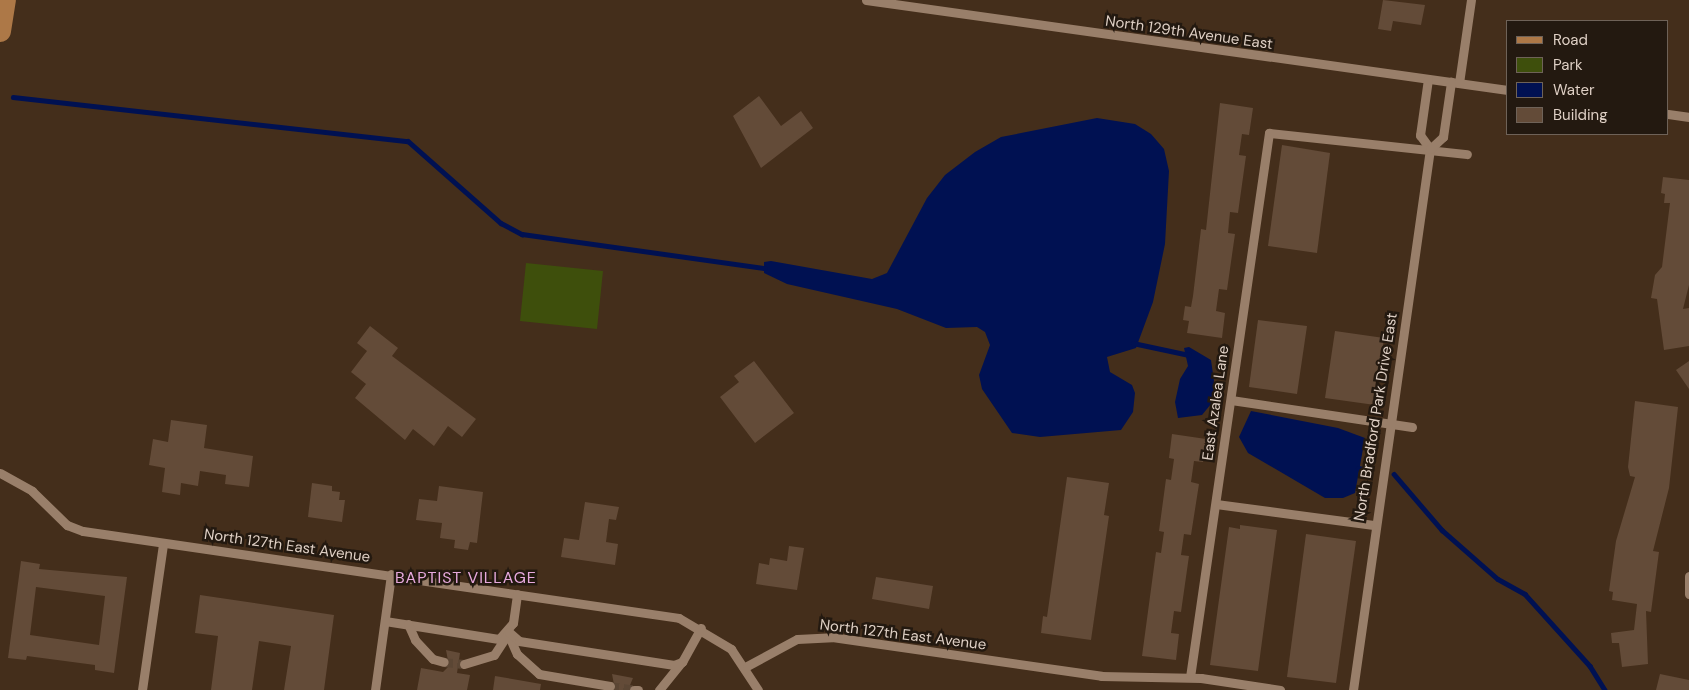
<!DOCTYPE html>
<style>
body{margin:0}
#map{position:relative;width:1689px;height:690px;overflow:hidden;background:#442e1b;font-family:"DM Sans",sans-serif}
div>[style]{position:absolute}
.green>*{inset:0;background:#3e4f0c}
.water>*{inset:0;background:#001152}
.stream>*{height:4.5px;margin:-2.25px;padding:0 2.25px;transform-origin:2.25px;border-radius:2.25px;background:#001152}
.building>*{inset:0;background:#634b38}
.minor-tunnel>*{height:9px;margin-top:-4.5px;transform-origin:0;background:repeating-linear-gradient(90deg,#5b4634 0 9px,transparent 0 13.5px)}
.minor>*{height:9px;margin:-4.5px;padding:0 4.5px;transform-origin:4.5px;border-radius:4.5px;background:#997f6a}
.major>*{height:22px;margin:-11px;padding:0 11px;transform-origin:11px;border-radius:11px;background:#ad7847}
span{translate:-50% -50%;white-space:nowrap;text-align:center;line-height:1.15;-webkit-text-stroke:5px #231910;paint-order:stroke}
.street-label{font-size:15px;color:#dfd0c5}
.neighbourhood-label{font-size:16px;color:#e7a9dd;letter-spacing:1px}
.legend{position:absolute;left:1506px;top:20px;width:162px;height:115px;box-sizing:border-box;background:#231910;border:1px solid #6e6258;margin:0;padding:6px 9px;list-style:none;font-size:15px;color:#dfd0c5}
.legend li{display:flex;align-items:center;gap:10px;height:25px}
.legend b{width:25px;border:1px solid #6e6258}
</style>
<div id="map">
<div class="green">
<div style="clip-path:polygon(526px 263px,603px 271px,597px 329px,520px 321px)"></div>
</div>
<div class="water">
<div style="clip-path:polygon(1097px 118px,1135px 124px,1151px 134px,1164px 149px,1169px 171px,1165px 244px,1153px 302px,1136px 348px,1107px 357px,1110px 372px,1132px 385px,1135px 393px,1133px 412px,1121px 430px,1040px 437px,1012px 433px,982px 389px,979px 375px,990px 345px,985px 332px,977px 327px,946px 328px,897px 309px,787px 284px,764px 273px,764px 262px,771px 261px,872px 279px,887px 273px,927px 198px,945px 175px,975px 152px,1001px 137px)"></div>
<div style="clip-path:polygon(1189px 347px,1211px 360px,1215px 388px,1211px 404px,1202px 415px,1178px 418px,1175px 402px,1180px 379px,1188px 366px,1184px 348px)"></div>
<div style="clip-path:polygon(1251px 411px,1338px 428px,1365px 438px,1355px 493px,1343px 498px,1325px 498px,1248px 453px,1239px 437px)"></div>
</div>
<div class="stream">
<div style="left:13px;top:97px;width:397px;rotate:6.4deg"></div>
<div style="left:408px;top:141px;width:124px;rotate:41.4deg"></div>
<div style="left:501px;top:223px;width:24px;rotate:28deg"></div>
<div style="left:522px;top:234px;width:245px;rotate:8deg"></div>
<div style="left:1133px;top:343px;width:57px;rotate:12.1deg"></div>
<div style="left:1358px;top:468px;width:12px;rotate:9deg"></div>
<div style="left:1394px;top:474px;width:74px;rotate:49.4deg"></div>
<div style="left:1442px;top:530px;width:74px;rotate:41.2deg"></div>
<div style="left:1498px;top:579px;width:31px;rotate:29deg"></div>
<div style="left:1525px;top:594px;width:97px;rotate:47.9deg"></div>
<div style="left:1590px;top:666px;width:28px;rotate:58deg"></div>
</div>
<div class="building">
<div style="clip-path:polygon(1383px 0,1425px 5px,1421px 25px,1393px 21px,1391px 31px,1378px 29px)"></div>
<div style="clip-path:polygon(759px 96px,781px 126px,801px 111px,813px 128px,761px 168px,733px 116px)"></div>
<div style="clip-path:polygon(1220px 103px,1253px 108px,1249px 135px,1242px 134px,1239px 155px,1246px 156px,1238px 213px,1230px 212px,1228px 233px,1235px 234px,1227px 290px,1219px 289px,1216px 311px,1225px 313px,1222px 338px,1187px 333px,1189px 321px,1183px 320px,1185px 306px,1191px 307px,1193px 296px,1201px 229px,1206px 230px)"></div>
<div style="clip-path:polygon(1282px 145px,1330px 153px,1317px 253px,1268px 246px)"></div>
<div style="clip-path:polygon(1663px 177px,1689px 180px,1689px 285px,1683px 309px,1689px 308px,1689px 346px,1664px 350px,1657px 299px,1651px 298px,1655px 275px,1662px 267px,1670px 203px,1664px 203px,1665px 194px,1661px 193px)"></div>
<div style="clip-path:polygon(1258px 320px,1307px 326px,1297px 394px,1249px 387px)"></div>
<div style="clip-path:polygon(370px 326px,398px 348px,392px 356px,476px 419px,462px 437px,448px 426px,434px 446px,413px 429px,405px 440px,355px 398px,366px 384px,351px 372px,367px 351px,357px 343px)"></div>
<div style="clip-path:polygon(1335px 331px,1384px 338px,1375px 405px,1325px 398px)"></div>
<div style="clip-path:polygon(754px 361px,794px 413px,755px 443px,720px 397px,739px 382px,734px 376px)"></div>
<div style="clip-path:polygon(1689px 361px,1689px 389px,1676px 370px)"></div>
<div style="clip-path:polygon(1635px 401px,1678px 407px,1669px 488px,1653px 551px,1659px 552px,1651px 612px,1646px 611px,1648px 664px,1622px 667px,1619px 643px,1612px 643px,1611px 633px,1634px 630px,1637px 604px,1612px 600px,1613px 592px,1609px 591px,1616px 541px,1635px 477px,1630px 476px,1628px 467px)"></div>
<div style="clip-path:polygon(171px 420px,207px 425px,204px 448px,253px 456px,249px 487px,225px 484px,226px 475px,200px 471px,198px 486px,181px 483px,180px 495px,162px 492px,165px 468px,149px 465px,153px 439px,168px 442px)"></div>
<div style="clip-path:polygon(1172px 434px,1206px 439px,1203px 462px,1194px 461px,1191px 482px,1199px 484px,1191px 535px,1184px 534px,1181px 555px,1189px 556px,1181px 612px,1174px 611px,1171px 633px,1179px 634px,1176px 660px,1142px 656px,1156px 552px,1161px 553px,1164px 532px,1159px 531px,1166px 479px,1171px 480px,1174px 459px,1169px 458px)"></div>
<div style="clip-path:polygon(1067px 477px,1109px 483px,1104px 515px,1109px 516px,1091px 640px,1041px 633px,1043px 616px,1047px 617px)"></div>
<div style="clip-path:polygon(312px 483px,332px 486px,332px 491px,340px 492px,339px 500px,345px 500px,342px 522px,308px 517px)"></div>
<div style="clip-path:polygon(439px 486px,483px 492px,477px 543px,470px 542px,468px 550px,454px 548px,455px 540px,440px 538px,442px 523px,416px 520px,419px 499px,437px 501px)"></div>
<div style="clip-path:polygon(585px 502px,619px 507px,616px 520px,609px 519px,606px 542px,618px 544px,615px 565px,561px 557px,564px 538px,579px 540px)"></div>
<div style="clip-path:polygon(1240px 525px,1277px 530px,1258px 671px,1210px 665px,1229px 527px,1240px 529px)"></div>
<div style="clip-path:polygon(1306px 534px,1356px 541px,1336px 683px,1287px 677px)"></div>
<div style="clip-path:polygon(789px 546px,804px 548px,797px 590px,756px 584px,759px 563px,769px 565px,770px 558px,787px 561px)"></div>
<div style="clip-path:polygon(evenodd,21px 561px,40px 564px,39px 569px,127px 577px,114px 673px,95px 670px,95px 665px,27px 656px,26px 660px,8px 658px,21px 561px,36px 587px,105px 596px,99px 645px,30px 635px,36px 587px)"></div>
<div style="clip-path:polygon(876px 577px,933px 586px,929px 609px,872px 599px)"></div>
<div style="clip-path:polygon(200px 595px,334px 615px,324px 690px,284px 690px,291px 646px,259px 641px,252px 690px,211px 690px,218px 636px,195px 633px)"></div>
<div style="clip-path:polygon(446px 650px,460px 653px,457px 673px,470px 675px,467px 690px,417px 690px,421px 668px,443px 672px,449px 666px)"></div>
<div style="clip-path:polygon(612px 674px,633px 678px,628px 690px,615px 690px)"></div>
<div style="clip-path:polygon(1660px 674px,1689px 680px,1689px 690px,1656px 690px)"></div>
<div style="clip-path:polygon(495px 676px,541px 684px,540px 690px,493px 690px)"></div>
</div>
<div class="minor-tunnel">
<div style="left:444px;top:662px;width:20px;rotate:6deg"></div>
<div style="left:610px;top:686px;width:24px;rotate:9deg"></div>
</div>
<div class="minor">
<div style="left:866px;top:0;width:648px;rotate:7.98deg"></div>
<div style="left:1428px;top:79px;width:57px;rotate:98.1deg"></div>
<div style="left:1420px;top:135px;width:17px;rotate:54deg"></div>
<div style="left:1459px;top:83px;width:84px;rotate:-81.8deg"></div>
<div style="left:1668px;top:114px;width:21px;rotate:8deg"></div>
<div style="left:1231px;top:400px;width:183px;rotate:8.5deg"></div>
<div style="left:0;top:473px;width:37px;rotate:29deg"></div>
<div style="left:32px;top:491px;width:49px;rotate:44.2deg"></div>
<div style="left:67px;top:525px;width:17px;rotate:21deg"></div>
<div style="left:83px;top:531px;width:602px;rotate:8.3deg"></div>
<div style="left:679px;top:618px;width:61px;rotate:30.8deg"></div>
<div style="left:731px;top:649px;width:49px;rotate:56.6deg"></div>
<div style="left:1216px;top:504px;width:159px;rotate:7.6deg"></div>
<div style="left:1689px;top:576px;width:18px;rotate:90deg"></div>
<div style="left:385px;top:621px;width:115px;rotate:9deg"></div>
<div style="left:499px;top:639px;width:21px;rotate:-49deg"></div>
<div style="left:513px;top:623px;width:29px;rotate:-82deg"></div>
<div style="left:408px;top:624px;width:17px;rotate:66deg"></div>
<div style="left:415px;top:640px;width:26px;rotate:47deg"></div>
<div style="left:433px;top:659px;width:11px;rotate:15deg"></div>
<div style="left:508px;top:634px;width:22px;rotate:66deg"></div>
<div style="left:517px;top:654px;width:30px;rotate:42deg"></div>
<div style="left:539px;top:674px;width:72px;rotate:9.6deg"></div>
<div style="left:464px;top:664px;width:31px;rotate:-17deg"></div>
<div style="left:494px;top:655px;width:27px;rotate:-57deg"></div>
<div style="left:509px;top:632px;width:13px;rotate:42deg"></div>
<div style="left:519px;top:641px;width:157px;rotate:8.8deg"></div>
<div style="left:674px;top:665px;width:9px;rotate:-21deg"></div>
<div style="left:682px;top:662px;width:39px;rotate:-61deg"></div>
<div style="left:747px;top:666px;width:57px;rotate:-28.4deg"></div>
<div style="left:797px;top:639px;width:35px;rotate:-3deg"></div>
<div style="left:832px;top:637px;width:272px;rotate:8.2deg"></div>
<div style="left:1101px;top:676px;width:100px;rotate:1.1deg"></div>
<div style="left:1201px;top:678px;width:80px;rotate:8.6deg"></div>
<div style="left:1190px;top:677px;width:550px;rotate:-81.74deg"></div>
<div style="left:1269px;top:133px;width:199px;rotate:6.1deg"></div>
<div style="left:142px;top:690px;width:148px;rotate:-81.8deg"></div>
<div style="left:375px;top:690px;width:117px;rotate:-82.1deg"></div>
<div style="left:634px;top:690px;width:4px"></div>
<div style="left:659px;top:690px;width:36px;rotate:-51deg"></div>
<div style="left:1353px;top:690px;width:546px;rotate:-81.9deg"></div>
<div style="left:1430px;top:149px;width:18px;rotate:-43deg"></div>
<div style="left:1443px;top:137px;width:56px;rotate:-81.7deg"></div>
</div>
<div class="major">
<div style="left:0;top:31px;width:31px;rotate:-81deg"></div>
</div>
<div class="street-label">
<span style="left:1189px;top:33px;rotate:8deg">North 129th Avenue East</span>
<span style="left:1216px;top:403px;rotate:-82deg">East Azalea Lane</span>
<span style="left:1376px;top:417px;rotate:-81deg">North Bradford Park Drive East</span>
<span style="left:287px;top:546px;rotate:8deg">North 127th East Avenue</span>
<span style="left:903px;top:635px;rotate:7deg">North 127th East Avenue</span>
</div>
<div class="neighbourhood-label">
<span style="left:466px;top:578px">BAPTIST VILLAGE</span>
</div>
<ul class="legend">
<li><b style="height:6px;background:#ad7847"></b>Road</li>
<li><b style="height:14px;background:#3e4f0c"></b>Park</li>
<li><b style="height:14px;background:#001152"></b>Water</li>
<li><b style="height:14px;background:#634b38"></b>Building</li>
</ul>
</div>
